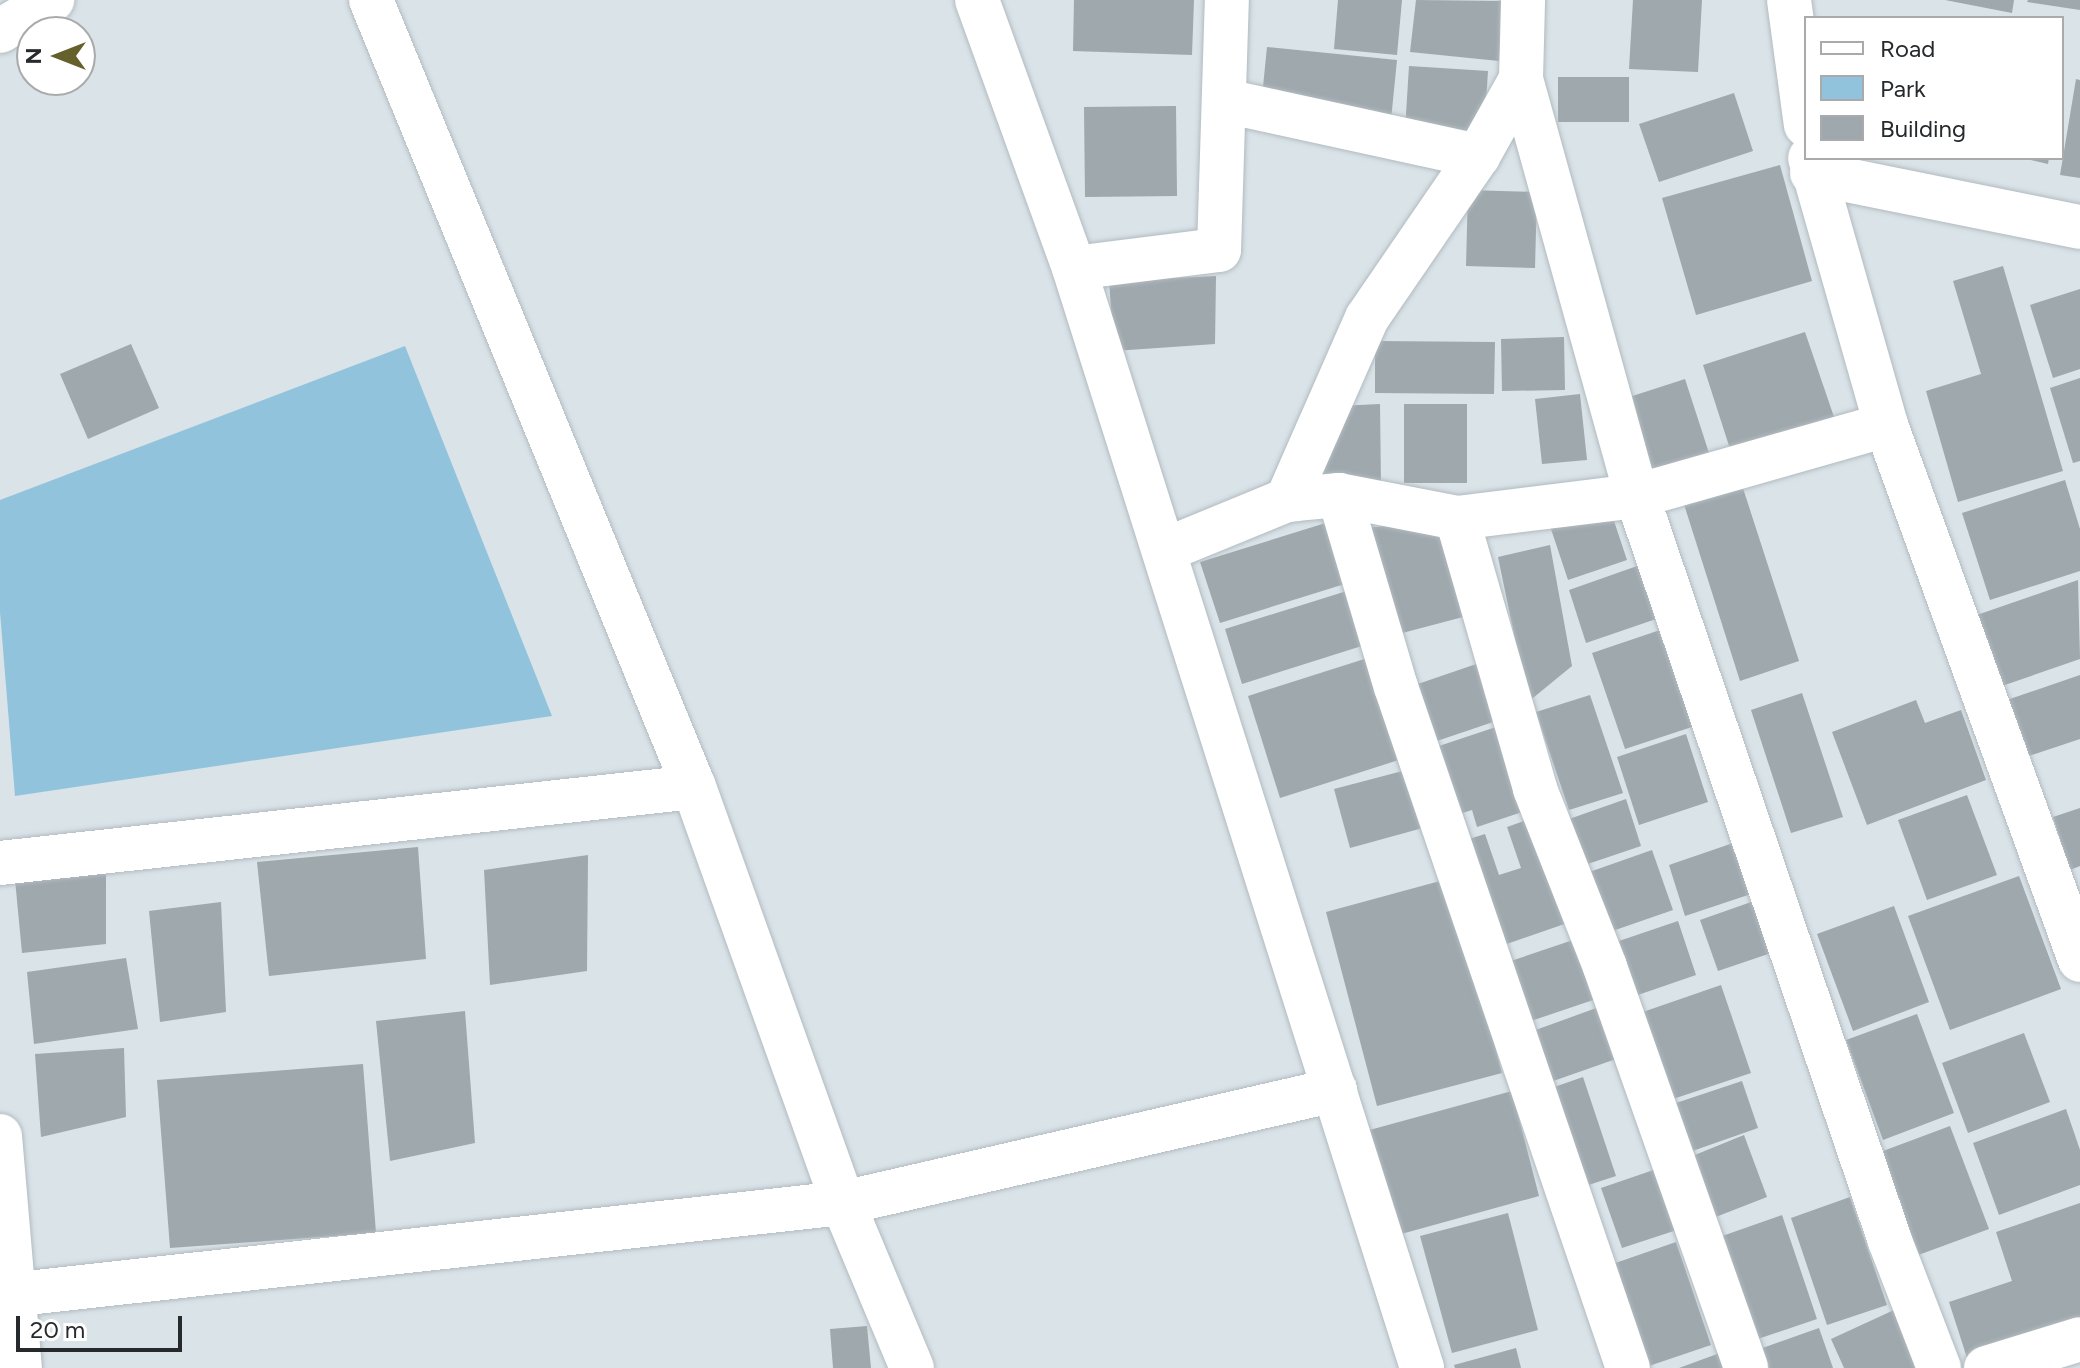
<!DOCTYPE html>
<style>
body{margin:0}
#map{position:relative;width:2080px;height:1368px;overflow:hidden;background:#d9e3e8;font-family:Figtree,sans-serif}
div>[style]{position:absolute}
.green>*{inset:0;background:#92c3dd}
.building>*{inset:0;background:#9ea8ad}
.roads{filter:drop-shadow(0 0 2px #b2bbc0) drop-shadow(0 0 2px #b2bbc0)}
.minor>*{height:44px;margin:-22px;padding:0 22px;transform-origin:22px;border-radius:22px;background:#fff}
span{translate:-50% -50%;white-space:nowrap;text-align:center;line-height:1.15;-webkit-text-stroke:7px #fff;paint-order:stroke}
.legend{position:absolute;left:1804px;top:16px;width:260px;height:144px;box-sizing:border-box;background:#fff;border:2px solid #a8aaab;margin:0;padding:10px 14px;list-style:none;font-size:24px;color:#262a2c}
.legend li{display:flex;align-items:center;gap:16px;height:40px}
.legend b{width:40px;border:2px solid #a8aaab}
.north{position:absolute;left:16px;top:16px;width:80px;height:80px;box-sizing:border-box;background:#fff;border:2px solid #a8aaab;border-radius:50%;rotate:270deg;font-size:22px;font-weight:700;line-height:32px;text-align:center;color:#262a2c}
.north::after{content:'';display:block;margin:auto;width:28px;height:36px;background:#66602d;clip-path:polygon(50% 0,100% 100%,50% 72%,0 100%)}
.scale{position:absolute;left:16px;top:1316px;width:166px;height:36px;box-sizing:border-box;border:4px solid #262a2c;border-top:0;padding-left:10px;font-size:24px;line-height:28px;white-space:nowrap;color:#262a2c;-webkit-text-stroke:6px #fff;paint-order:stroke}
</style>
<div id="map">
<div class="green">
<div style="clip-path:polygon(405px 346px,552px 716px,15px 796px,0 612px,0 500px)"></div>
</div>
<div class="building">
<div style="clip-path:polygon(1074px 0,1194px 0,1192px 55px,1073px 51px)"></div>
<div style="clip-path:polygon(1338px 0,1402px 0,1397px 55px,1334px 49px)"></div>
<div style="clip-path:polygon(1416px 0,1505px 1px,1499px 61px,1410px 52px)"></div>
<div style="clip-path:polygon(1633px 0,1702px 0,1698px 72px,1629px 69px)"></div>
<div style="clip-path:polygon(1945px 0,2014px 0,2012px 13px)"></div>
<div style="clip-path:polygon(2028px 0,2080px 0,2080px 10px,2027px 2px)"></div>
<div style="clip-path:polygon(1267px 47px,1397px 60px,1391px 120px,1261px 107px)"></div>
<div style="clip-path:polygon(1409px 66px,1488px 71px,1484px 136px,1405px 130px)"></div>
<div style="clip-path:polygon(1558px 77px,1629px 77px,1629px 122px,1558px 122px)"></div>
<div style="clip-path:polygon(2076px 79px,2080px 80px,2080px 178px,2060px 175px)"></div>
<div style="clip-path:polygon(1734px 93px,1753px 151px,1659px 182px,1639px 124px)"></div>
<div style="clip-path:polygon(1176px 106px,1177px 196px,1085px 197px,1084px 107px)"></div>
<div style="clip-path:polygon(2022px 158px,2049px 158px,2048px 164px)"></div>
<div style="clip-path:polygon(1780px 165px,1812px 281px,1696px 315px,1662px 198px)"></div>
<div style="clip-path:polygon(1468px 190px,1537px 192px,1535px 268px,1466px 266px)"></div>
<div style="clip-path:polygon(2003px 266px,2063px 471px,1958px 502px,1926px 391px,1981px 374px,1953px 281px)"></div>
<div style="clip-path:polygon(1216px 276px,1215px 344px,1114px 351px,1109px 281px)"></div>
<div style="clip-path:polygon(2080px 289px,2080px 369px,2053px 378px,2030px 305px)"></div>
<div style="clip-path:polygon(1805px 332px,1834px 417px,1731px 452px,1703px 365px)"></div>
<div style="clip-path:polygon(1564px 337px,1565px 390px,1502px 391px,1501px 339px)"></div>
<div style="clip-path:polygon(1375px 341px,1495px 342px,1494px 394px,1375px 393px)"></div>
<div style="clip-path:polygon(131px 344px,159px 408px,88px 439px,60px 374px)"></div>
<div style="clip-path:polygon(2080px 378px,2080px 461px,2073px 463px,2050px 388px)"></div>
<div style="clip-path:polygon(1685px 379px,1709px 453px,1641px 476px,1617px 401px)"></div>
<div style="clip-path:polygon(1580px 394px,1587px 460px,1542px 464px,1535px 399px)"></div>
<div style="clip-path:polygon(1380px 404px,1381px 486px,1314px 487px,1338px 406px)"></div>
<div style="clip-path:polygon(1404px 404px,1467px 404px,1467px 483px,1404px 483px)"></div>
<div style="clip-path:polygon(1740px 479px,1799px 661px,1740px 681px,1682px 498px)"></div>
<div style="clip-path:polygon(2065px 480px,2080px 529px,2080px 571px,1990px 600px,1962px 513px)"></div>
<div style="clip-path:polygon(1609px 506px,1627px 560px,1568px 580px,1550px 526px)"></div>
<div style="clip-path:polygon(1332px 521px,1351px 582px,1220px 623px,1200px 562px)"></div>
<div style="clip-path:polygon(1437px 522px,1463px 617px,1391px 636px,1363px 528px)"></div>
<div style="clip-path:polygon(1550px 545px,1572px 666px,1528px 702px,1498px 557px)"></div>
<div style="clip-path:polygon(1640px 565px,1659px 618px,1586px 643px,1569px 590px)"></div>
<div style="clip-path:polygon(2078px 580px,2080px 659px,1999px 687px,1974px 616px)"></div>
<div style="clip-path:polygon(1350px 590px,1368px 644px,1242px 684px,1225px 629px)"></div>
<div style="clip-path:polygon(1666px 628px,1698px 725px,1625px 749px,1592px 653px)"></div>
<div style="clip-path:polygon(1377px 655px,1408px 757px,1280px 798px,1248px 696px)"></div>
<div style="clip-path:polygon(1488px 660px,1508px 717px,1431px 743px,1412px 686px)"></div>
<div style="clip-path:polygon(2080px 675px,2080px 739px,2020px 759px,2001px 702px)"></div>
<div style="clip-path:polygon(1802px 693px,1843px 817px,1791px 833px,1751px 710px)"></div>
<div style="clip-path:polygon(1590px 695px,1623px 793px,1569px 810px,1536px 712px)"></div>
<div style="clip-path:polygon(1916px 700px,1925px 723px,1961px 710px,1986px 780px,1867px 825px,1832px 732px)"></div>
<div style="clip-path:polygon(1505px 724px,1534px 808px,1477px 827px,1472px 810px,1450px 817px,1427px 750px)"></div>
<div style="clip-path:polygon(1686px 734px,1708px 802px,1639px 825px,1617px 757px)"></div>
<div style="clip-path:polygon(1414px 768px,1430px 826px,1350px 848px,1334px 789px)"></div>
<div style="clip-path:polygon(1967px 795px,1997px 875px,1927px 900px,1898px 820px)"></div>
<div style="clip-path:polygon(1626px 799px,1641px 846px,1570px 870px,1555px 824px)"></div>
<div style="clip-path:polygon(2080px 808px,2080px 866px,2070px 870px,2053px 817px)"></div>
<div style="clip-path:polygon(1541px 815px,1576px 920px,1501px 946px,1466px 840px,1485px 834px,1499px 875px,1521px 868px,1507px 827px)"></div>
<div style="clip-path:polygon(1736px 842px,1754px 893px,1685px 916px,1669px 865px)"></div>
<div style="clip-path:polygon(418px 847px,426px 959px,269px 976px,257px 862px)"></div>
<div style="clip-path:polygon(1652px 850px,1673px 910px,1598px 936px,1578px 876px)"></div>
<div style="clip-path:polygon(588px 855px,587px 971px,490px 985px,484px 870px)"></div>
<div style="clip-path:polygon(106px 864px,106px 944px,22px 953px,14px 869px)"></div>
<div style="clip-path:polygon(2019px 876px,2061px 989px,1950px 1030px,1908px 916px)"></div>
<div style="clip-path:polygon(1451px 878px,1502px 1073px,1377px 1106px,1326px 912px)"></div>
<div style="clip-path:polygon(1771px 895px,1789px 947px,1718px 971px,1700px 920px)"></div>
<div style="clip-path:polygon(221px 902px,226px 1012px,160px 1022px,149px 911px)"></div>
<div style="clip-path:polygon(1894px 906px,1929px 1002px,1853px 1031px,1817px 934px)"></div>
<div style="clip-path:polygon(1678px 921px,1696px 975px,1635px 996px,1616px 942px)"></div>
<div style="clip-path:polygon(1585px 936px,1605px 996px,1525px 1023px,1505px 963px)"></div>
<div style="clip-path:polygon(126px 958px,138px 1029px,34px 1044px,27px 972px)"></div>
<div style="clip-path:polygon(1721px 985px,1751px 1073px,1670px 1100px,1640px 1013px)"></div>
<div style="clip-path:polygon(1599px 1007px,1616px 1059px,1539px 1086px,1522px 1035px)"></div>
<div style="clip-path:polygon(465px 1011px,475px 1143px,390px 1161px,376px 1021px)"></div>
<div style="clip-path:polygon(1917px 1014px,1954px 1113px,1883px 1140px,1846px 1040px)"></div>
<div style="clip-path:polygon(2024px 1033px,2050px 1102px,1968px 1133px,1942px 1063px)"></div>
<div style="clip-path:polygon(124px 1048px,126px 1117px,41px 1137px,35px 1054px)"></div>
<div style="clip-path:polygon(363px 1064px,376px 1233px,170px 1248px,157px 1080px)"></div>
<div style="clip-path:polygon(1583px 1077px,1616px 1176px,1573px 1190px,1540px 1092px)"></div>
<div style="clip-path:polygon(1742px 1081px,1758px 1128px,1681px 1155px,1664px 1107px)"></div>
<div style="clip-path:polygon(1512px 1091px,1539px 1196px,1394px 1236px,1366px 1131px)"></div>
<div style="clip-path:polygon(2066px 1109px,2080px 1150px,2080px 1185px,1999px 1215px,1973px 1143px)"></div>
<div style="clip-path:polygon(1950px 1126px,1989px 1229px,1913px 1257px,1875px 1154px)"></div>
<div style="clip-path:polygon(1744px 1135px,1767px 1197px,1708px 1220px,1685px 1159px)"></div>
<div style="clip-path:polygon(1671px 1164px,1692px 1225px,1622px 1248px,1601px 1188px)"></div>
<div style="clip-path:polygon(1850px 1197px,1887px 1305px,1827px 1325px,1791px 1218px)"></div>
<div style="clip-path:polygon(2080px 1203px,2080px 1324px,1968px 1361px,1949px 1302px,2012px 1281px,1996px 1232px)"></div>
<div style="clip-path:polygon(1508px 1213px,1538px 1330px,1452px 1353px,1420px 1236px)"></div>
<div style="clip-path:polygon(1782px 1215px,1817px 1319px,1743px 1344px,1708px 1241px)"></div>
<div style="clip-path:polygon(1676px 1242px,1711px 1345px,1643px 1368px,1604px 1267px)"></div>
<div style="clip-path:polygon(1894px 1310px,1920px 1368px,1844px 1368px,1831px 1339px)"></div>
<div style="clip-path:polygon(867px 1326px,871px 1368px,833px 1368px,830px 1329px)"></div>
<div style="clip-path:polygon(1819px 1328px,1833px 1368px,1760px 1368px,1754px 1351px)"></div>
<div style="clip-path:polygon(1516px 1348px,1521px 1368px,1455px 1368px,1454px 1365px)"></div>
<div style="clip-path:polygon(1728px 1350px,1734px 1368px,1679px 1368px)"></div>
</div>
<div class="roads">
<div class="minor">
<div style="left:371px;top:0;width:851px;rotate:67.69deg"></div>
<div style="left:694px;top:787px;width:442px;rotate:70.3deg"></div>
<div style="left:843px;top:1203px;width:179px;rotate:67.3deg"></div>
<div style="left:977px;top:0;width:285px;rotate:70.1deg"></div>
<div style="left:1074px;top:268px;width:1154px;rotate:72.44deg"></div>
<div style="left:1789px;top:0;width:126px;rotate:82.3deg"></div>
<div style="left:0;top:31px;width:61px;rotate:-30.8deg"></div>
<div style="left:1521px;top:79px;width:433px;rotate:74.5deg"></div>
<div style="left:1637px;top:496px;width:787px;rotate:71.24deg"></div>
<div style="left:1890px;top:1241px;width:136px;rotate:68.9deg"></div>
<div style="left:1225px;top:101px;width:259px;rotate:12.3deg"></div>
<div style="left:1810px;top:158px;width:278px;rotate:74.1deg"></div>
<div style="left:1886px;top:425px;width:569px;rotate:70.07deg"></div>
<div style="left:1812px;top:173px;width:273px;rotate:11.4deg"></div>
<div style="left:1074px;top:268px;width:146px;rotate:-7.1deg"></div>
<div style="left:1219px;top:250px;width:250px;rotate:-88.2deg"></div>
<div style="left:1339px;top:495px;width:200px;rotate:73.5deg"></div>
<div style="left:1396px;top:687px;width:719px;rotate:71.19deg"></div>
<div style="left:1287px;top:500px;width:199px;rotate:-66.3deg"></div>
<div style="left:1367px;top:318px;width:196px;rotate:-55.6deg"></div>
<div style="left:1478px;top:156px;width:88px;rotate:-60.8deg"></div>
<div style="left:1521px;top:79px;width:79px;rotate:-88.5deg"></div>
<div style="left:1457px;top:518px;width:282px;rotate:73.9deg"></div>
<div style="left:1535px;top:789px;width:191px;rotate:68.5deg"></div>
<div style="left:1605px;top:967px;width:425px;rotate:70.6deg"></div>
<div style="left:1165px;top:550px;width:132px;rotate:-22.3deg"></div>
<div style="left:1287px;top:500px;width:52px;rotate:-5.5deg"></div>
<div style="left:1339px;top:495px;width:120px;rotate:11deg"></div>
<div style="left:1457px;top:518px;width:181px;rotate:-7deg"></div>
<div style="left:1637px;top:496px;width:259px;rotate:-15.9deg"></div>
<div style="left:0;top:863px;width:698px;rotate:-6.25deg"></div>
<div style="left:0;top:1136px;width:233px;rotate:85.1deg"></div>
<div style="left:0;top:1296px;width:848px;rotate:-6.3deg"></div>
<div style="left:843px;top:1203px;width:505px;rotate:-12.94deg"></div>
<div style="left:1986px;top:1368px;width:98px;rotate:-17.1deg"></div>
</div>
</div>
<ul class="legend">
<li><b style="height:10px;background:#fff"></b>Road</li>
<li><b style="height:22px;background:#92c3dd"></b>Park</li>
<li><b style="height:22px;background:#9ea8ad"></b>Building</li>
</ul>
<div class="north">N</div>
<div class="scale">20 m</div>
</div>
